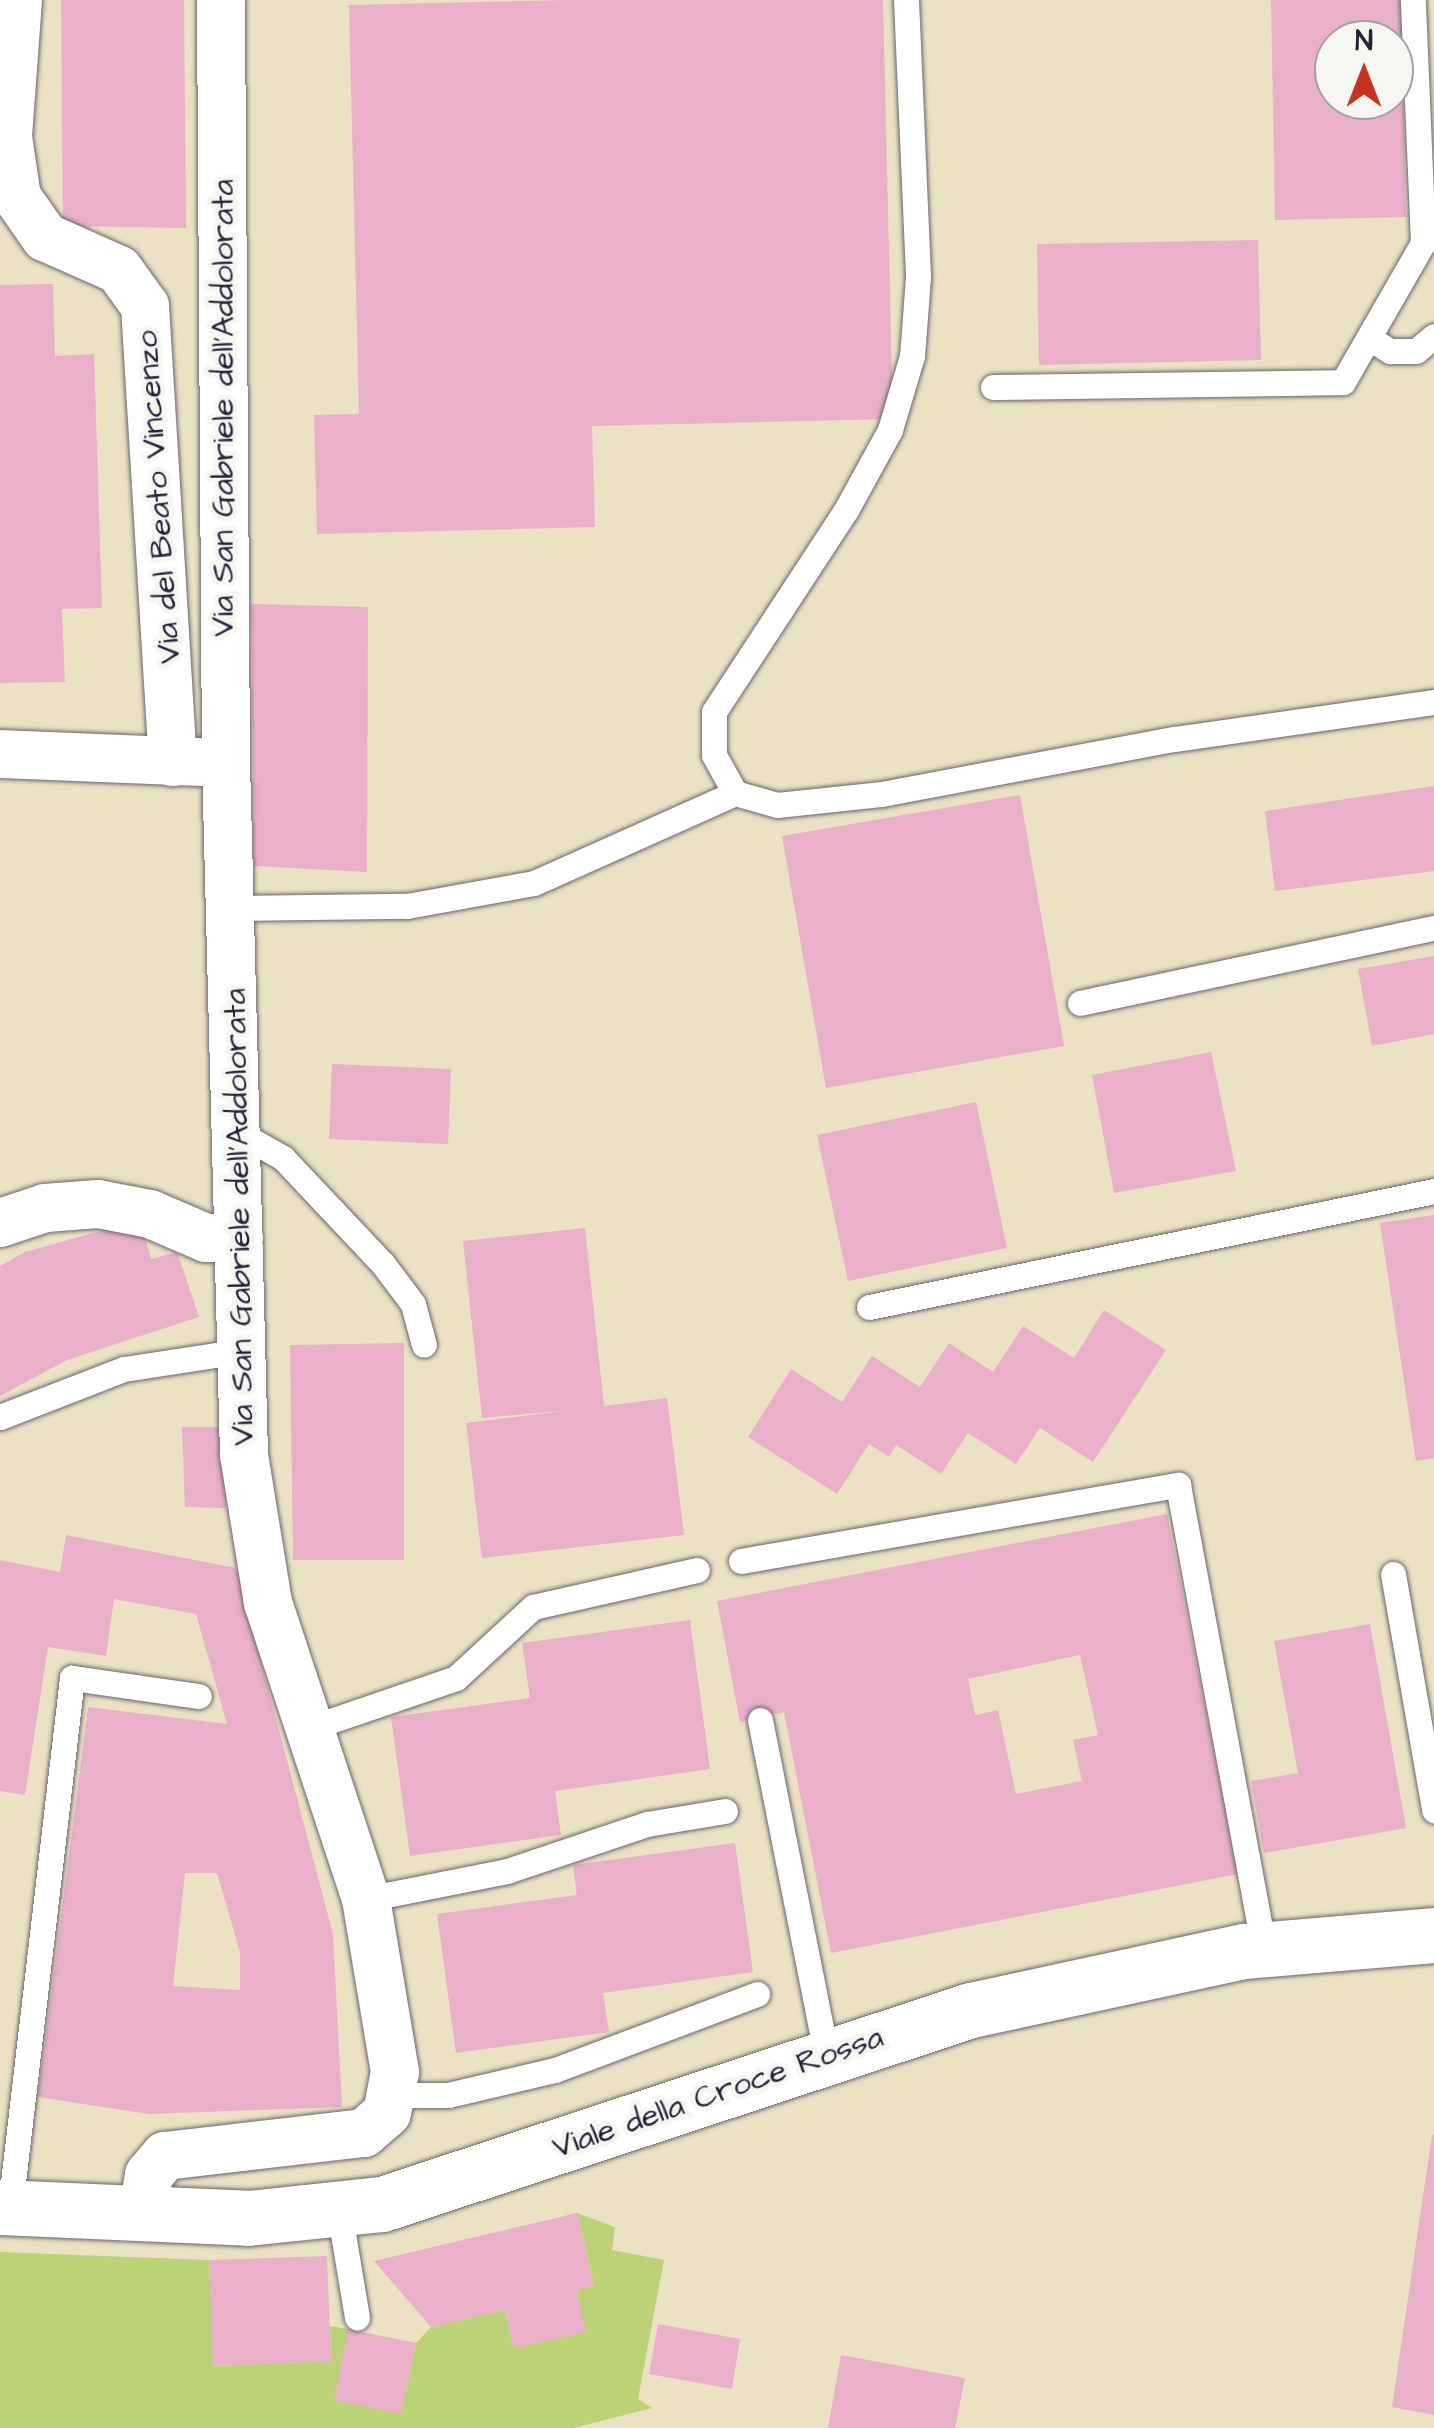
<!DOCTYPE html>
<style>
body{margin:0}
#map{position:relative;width:1434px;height:2428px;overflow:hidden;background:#ebe2c4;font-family:"Architects Daughter",sans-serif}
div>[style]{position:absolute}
.green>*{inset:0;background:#bcd277}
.building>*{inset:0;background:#eaafc9}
.roads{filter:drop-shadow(0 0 2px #68656b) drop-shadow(0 0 2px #68656b)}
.service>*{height:25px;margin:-12.5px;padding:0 12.5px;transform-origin:12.5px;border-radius:12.5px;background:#fff}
.minor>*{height:48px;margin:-24px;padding:0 24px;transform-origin:24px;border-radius:24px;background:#fff}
.primary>*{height:55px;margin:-27.5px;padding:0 27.5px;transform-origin:27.5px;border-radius:27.5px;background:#fff}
span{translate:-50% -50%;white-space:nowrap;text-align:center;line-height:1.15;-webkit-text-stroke:10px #f6f6f2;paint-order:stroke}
.street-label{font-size:32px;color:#22223b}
.north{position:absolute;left:1314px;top:20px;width:100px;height:100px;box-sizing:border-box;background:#f6f6f2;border:2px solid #a1a1a9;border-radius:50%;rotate:0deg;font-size:28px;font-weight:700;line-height:40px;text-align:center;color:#22223b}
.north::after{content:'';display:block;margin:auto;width:35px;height:45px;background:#c8321e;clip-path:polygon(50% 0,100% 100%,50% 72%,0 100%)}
</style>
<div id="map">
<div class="green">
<div style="clip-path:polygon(577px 2213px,615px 2227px,612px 2250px,664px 2260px,638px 2399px,652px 2408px,574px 2428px,0 2428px,0 2252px,209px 2260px,214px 2366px,331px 2361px,330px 2326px,348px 2329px,401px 2413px,416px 2343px,431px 2327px,505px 2310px,514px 2348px,585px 2331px,576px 2290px,594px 2285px)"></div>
</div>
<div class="building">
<div style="clip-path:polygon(61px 0,184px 0,186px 228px,63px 226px)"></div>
<div style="clip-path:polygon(566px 0,883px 0,893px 419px,592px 426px,595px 527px,317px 534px,314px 415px,359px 414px,349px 5px)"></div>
<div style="clip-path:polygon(evenodd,1271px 0,1401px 0,1406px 217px,1275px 220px,1271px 0,1334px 40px,1394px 40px,1394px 100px,1334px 100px,1334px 40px)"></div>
<div style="clip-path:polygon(1258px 240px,1261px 360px,1039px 365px,1037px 244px)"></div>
<div style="clip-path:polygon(53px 284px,55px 356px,94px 354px,102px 608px,62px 609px,65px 682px,0 683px,0 285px)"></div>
<div style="clip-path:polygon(251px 604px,368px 607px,367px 872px,254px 866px)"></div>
<div style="clip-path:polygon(1434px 786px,1434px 871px,1275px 891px,1265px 811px)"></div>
<div style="clip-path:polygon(1020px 795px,1064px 1046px,826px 1088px,782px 836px)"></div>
<div style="clip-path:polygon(1434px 956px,1434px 1034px,1372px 1046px,1358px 969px)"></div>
<div style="clip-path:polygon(1211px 1052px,1236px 1171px,1114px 1193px,1092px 1075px)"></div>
<div style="clip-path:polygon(332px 1064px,451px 1069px,448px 1144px,329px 1139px)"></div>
<div style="clip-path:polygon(976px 1102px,1007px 1248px,848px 1281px,817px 1135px)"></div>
<div style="clip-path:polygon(1434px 1215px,1434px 1458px,1416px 1461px,1380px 1223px)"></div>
<div style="clip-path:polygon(140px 1220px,151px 1259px,177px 1252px,199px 1317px,67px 1360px,0 1396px,0 1266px,25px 1252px)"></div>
<div style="clip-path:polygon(585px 1228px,604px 1406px,667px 1398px,684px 1535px,482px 1558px,466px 1423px,571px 1410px,482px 1418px,463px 1241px)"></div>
<div style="clip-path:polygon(1104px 1310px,1166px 1350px,1093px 1462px,1040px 1428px,1016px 1464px,968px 1433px,941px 1474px,896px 1445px,889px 1457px,869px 1444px,837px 1494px,748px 1437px,791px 1369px,842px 1402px,872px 1356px,920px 1387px,949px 1343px,993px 1372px,1023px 1326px,1074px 1358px)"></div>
<div style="clip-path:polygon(404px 1343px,404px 1560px,293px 1560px,290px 1345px)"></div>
<div style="clip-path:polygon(182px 1427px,224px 1427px,226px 1508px,185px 1507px)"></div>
<div style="clip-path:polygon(evenodd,1167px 1514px,1238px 1874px,831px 1953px,784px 1712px,740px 1722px,717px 1601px,1167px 1514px,1080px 1655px,1098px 1735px,1073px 1740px,1082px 1781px,1016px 1794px,998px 1710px,975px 1715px,968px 1679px,1080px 1655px)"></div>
<div style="clip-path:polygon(evenodd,66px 1535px,236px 1568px,333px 1934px,342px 2107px,149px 2114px,38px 2097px,88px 1707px,227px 1724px,196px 1614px,114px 1599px,106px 1656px,48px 1647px,25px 1795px,0 1791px,0 1560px,60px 1572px,66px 1535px,185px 1873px,217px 1873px,240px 1952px,240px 1990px,173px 1986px,185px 1873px)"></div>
<div style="clip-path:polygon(690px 1620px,710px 1769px,555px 1791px,561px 1835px,410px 1856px,391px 1717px,530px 1698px,522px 1643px)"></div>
<div style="clip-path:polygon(1370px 1624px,1406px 1828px,1264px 1853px,1251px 1781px,1298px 1773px,1274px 1641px)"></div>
<div style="clip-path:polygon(735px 1843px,753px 1972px,603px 1993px,609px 2032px,456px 2053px,437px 1914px,577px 1895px,573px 1865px)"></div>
<div style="clip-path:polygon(1432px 2135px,1434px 2135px,1434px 2415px,1392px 2407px)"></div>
<div style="clip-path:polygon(577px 2213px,594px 2286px,576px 2290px,586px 2332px,514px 2348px,505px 2310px,431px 2327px,374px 2261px)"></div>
<div style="clip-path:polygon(327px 2256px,331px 2361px,213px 2366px,209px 2260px)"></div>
<div style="clip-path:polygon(658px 2324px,740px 2339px,732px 2389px,649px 2374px)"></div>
<div style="clip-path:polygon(348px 2329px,416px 2343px,401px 2414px,334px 2400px)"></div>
<div style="clip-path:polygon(841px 2355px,965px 2378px,955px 2428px,828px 2428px)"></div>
</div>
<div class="roads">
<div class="service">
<div style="left:906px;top:0;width:277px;rotate:87.5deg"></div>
<div style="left:918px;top:277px;width:79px;rotate:94.3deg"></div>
<div style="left:912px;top:356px;width:77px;rotate:106.6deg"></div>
<div style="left:890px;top:430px;width:91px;rotate:118.8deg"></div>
<div style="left:846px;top:510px;width:241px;rotate:123.2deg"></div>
<div style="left:714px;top:712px;width:43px;rotate:90deg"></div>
<div style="left:714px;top:755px;width:43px;rotate:61.1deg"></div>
<div style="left:735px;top:793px;width:44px;rotate:15.9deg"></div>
<div style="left:777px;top:805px;width:106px;rotate:-6deg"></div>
<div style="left:882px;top:794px;width:297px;rotate:-10.7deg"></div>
<div style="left:1174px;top:739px;width:263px;rotate:-8.1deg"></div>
<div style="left:1369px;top:338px;width:25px;rotate:32deg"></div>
<div style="left:1390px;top:351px;width:26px"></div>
<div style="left:1416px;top:351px;width:23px;rotate:-40deg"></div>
<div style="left:993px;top:387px;width:350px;rotate:-0.8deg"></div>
<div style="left:1343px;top:382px;width:160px;rotate:-60.1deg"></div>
<div style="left:1423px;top:243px;width:243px;rotate:-92.4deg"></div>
<div style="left:232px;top:908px;width:175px;rotate:-0.7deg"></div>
<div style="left:407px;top:906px;width:129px;rotate:-10.3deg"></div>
<div style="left:534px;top:883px;width:220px;rotate:-24.1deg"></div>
<div style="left:1080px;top:1003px;width:362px;rotate:-12deg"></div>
<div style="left:239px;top:1133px;width:51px;rotate:29.6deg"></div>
<div style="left:283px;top:1158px;width:146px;rotate:46.7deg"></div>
<div style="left:383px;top:1264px;width:50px;rotate:53.1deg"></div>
<div style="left:413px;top:1304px;width:42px;rotate:75deg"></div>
<div style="left:869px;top:1307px;width:577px;rotate:-11.6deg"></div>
<div style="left:0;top:1417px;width:133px;rotate:-21.2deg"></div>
<div style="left:124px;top:1369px;width:119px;rotate:-8.7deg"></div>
<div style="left:741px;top:1561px;width:444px;rotate:-9.9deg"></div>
<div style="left:1178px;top:1485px;width:471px;rotate:79.5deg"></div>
<div style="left:1393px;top:1574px;width:240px;rotate:80.1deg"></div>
<div style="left:760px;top:1720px;width:340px;rotate:78.8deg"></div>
<div style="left:310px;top:1728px;width:154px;rotate:-18.9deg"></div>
<div style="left:456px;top:1678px;width:105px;rotate:-42.7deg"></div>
<div style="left:533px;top:1607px;width:168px;rotate:-12.7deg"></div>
<div style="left:366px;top:1899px;width:144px;rotate:-11.2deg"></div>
<div style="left:507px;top:1871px;width:148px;rotate:-18.6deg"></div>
<div style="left:647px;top:1824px;width:79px;rotate:-9.5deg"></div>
<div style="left:393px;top:2095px;width:55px"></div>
<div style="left:448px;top:2095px;width:110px;rotate:-13.2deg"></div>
<div style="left:555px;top:2070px;width:216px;rotate:-20.6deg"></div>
<div style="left:10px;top:2208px;width:534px;rotate:-83.33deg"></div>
<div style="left:72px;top:1678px;width:128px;rotate:8.1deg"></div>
<div style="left:339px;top:2210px;width:109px;rotate:80.5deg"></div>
</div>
<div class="minor">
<div style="left:18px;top:0;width:137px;rotate:94.2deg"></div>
<div style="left:8px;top:137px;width:61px;rotate:81.5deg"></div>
<div style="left:17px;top:197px;width:49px;rotate:55deg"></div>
<div style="left:45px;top:237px;width:81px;rotate:24deg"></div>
<div style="left:119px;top:270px;width:44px;rotate:54.2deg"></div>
<div style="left:145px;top:306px;width:457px;rotate:86.5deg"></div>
<div style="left:0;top:754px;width:203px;rotate:2.3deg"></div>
<div style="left:0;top:1223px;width:47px;rotate:-18.4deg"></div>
<div style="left:45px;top:1208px;width:53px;rotate:-4.3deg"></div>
<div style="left:98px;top:1204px;width:53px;rotate:10.9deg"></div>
<div style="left:150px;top:1214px;width:61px;rotate:23.2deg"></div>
<div style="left:206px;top:1238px;width:33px"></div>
<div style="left:142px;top:2216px;width:42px;rotate:-80.3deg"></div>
<div style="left:149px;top:2175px;width:25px;rotate:-50deg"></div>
<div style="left:165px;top:2156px;width:200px;rotate:-6.6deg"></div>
<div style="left:364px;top:2133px;width:30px;rotate:-41deg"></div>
<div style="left:387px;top:2113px;width:42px;rotate:-79deg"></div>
<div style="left:395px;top:2072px;width:175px;rotate:-99.5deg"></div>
<div style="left:366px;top:1899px;width:312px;rotate:-108.3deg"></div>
<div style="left:268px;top:1603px;width:150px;rotate:-99.2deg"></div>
<div style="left:244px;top:1455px;width:693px;rotate:-91.49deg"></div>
<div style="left:226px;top:762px;width:762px;rotate:-90.38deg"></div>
</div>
<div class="primary">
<div style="left:0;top:2207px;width:248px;rotate:2.5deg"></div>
<div style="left:248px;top:2218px;width:135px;rotate:-6deg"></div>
<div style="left:382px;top:2204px;width:620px;rotate:-18.23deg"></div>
<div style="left:971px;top:2010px;width:279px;rotate:-12.2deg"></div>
<div style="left:1244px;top:1951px;width:191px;rotate:-4.8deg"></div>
</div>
</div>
<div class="street-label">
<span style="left:224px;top:408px;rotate:-90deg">Via San Gabriele dell'Addolorata</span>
<span style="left:159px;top:497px;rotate:-94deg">Via del Beato Vincenzo</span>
<span style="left:240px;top:1217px;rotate:-91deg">Via San Gabriele dell'Addolorata</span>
<span style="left:718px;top:2093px;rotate:-19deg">Viale della Croce Rossa</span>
</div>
<div class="north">N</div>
</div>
